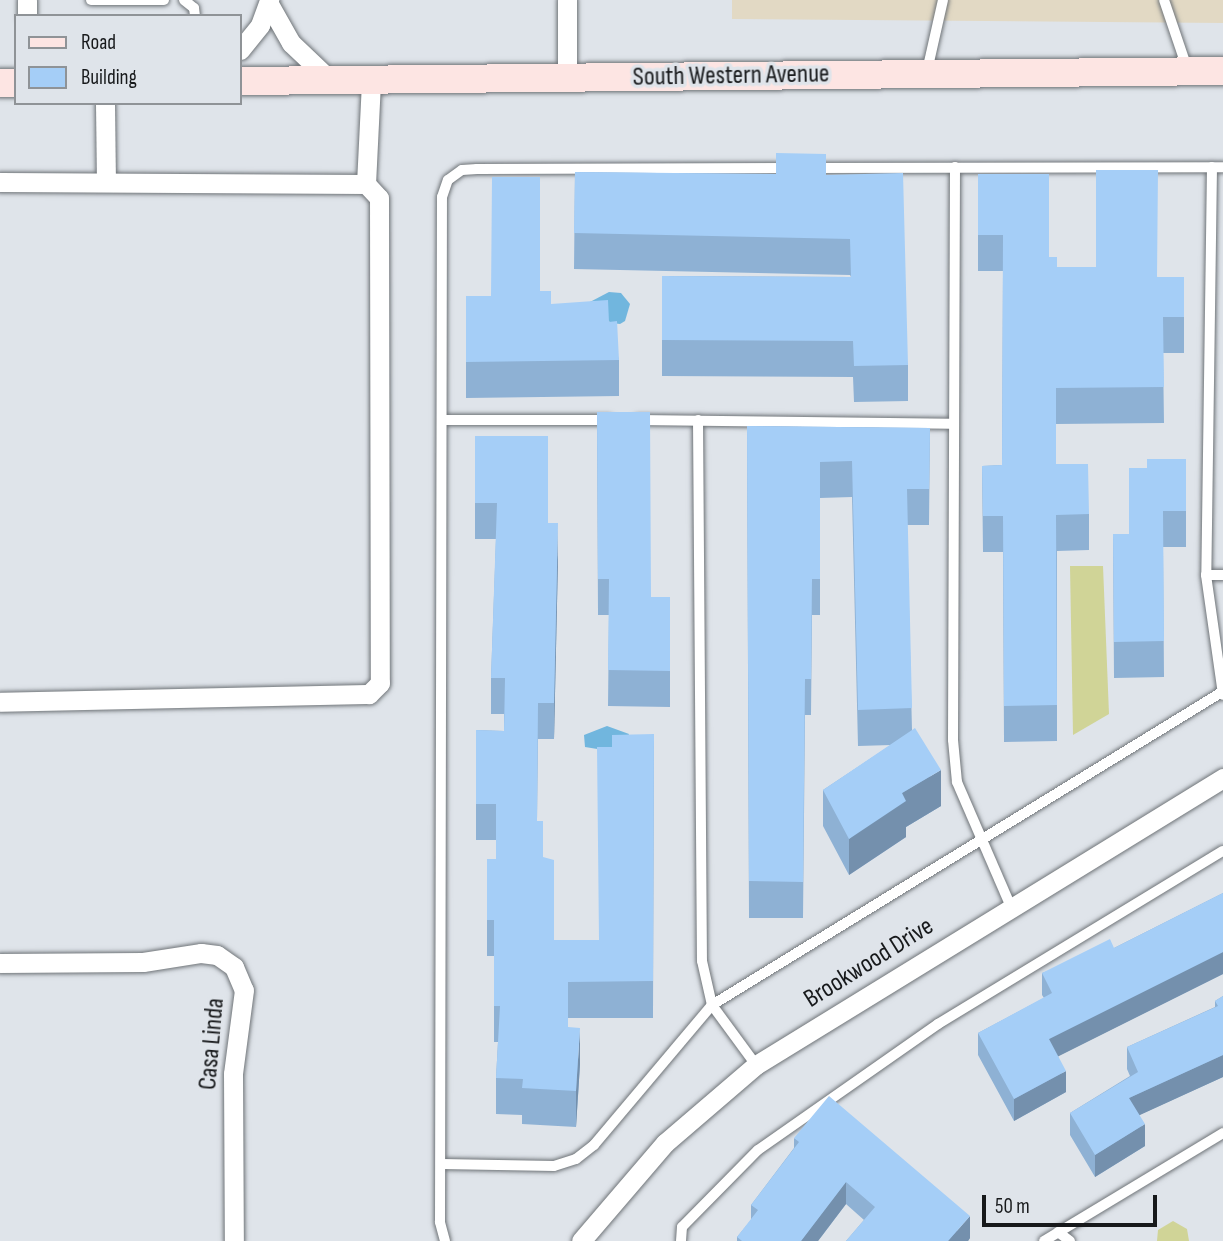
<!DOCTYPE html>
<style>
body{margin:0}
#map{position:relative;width:1223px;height:1241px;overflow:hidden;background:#dfe4ea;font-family:"Sofia Sans Condensed",sans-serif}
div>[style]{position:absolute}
.education>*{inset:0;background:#e2d9c4}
.green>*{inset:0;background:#d0d497}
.water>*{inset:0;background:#71b6de}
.roads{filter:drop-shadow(0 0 2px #6f7478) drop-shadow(0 0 2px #6f7478)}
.lane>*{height:10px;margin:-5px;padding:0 5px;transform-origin:5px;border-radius:5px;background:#fff}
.street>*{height:19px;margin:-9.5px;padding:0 9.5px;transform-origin:9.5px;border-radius:9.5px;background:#fff}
.secondary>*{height:28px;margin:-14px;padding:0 14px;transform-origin:14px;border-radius:14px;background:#fde5e3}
.wall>*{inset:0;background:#8eb1d4}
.shaded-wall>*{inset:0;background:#7490ad}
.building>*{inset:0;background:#a5cef7}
span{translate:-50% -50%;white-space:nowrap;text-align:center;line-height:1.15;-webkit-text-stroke:7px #dfe4ea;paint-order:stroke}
.street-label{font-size:26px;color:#17191b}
.legend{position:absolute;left:14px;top:14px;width:228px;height:91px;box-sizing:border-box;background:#dfe4ea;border:2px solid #8f9397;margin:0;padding:9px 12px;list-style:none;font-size:21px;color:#17191b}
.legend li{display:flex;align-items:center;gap:14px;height:35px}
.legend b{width:35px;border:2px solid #8f9397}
.scale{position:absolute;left:982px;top:1195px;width:175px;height:32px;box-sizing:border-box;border:4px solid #17191b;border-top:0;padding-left:9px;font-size:21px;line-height:24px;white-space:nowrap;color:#17191b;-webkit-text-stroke:5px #dfe4ea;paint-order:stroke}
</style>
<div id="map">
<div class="education">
<div style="clip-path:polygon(732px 0,1223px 0,1223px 23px,732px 19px)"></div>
</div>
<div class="green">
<div style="clip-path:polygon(1070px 566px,1103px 566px,1109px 714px,1073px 735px)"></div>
<div style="clip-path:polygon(1173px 1221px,1187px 1229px,1189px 1241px,1157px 1241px,1158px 1230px)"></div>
</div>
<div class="water">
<div style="clip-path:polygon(609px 292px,621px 293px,630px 304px,625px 321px,620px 324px,611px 323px,588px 303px)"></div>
<div style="clip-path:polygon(607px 726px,629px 734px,622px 753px,585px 747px,584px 735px)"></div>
</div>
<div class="roads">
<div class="lane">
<div style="left:91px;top:0;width:73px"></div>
<div style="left:184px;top:0;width:13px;rotate:39deg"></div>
<div style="left:194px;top:8px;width:8px;rotate:83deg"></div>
<div style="left:1164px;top:0;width:72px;rotate:71.3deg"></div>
<div style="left:927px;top:71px;width:73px;rotate:-77.3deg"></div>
<div style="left:955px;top:167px;width:573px;rotate:90.2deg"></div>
<div style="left:953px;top:740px;width:42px;rotate:84.6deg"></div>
<div style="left:957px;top:782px;width:136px;rotate:66.6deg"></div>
<div style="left:1212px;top:167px;width:408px;rotate:90.8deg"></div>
<div style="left:1206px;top:575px;width:121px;rotate:81.9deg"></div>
<div style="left:814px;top:168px;width:409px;rotate:-0.1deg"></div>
<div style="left:444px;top:420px;width:165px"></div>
<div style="left:638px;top:420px;width:315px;rotate:0.7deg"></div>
<div style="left:698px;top:420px;width:541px;rotate:89.58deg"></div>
<div style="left:702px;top:961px;width:45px;rotate:77.2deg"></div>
<div style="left:712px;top:1005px;width:74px;rotate:53.7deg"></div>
<div style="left:1206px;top:575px;width:17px"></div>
<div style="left:442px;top:1164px;width:112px;rotate:1deg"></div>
<div style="left:554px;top:1166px;width:23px;rotate:-18deg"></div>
<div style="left:576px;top:1159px;width:23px;rotate:-38deg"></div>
<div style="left:594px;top:1145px;width:183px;rotate:-49.9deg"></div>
<div style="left:712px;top:1005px;width:598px;rotate:-31.54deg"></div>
<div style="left:1058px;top:1232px;width:15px;rotate:37deg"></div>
<div style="left:445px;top:1241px;width:20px;rotate:-105deg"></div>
<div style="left:440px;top:1222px;width:1025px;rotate:-89.89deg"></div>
<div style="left:442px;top:197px;width:18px;rotate:-71deg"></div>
<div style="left:448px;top:180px;width:17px;rotate:-36deg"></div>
<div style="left:462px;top:170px;width:15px;rotate:-4deg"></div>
<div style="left:477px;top:169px;width:311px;rotate:-0.2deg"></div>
<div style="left:681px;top:1241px;width:14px;rotate:-86deg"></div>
<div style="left:682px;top:1227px;width:108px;rotate:-45.4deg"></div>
<div style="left:758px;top:1150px;width:220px;rotate:-35deg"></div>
<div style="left:938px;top:1024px;width:333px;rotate:-31.3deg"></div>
<div style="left:1044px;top:1241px;width:209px;rotate:-31.1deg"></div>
</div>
<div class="street">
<div style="left:567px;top:0;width:78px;rotate:90deg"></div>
<div style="left:269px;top:4px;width:45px;rotate:60.6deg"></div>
<div style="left:291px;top:43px;width:54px;rotate:43.5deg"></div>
<div style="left:27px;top:16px;width:16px;rotate:-90deg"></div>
<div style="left:240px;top:50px;width:32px;rotate:-51deg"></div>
<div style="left:260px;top:25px;width:27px;rotate:-70deg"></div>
<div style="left:105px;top:103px;width:77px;rotate:89.3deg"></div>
<div style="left:0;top:182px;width:366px;rotate:0.3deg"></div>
<div style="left:366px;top:184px;width:19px;rotate:47deg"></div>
<div style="left:379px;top:198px;width:485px;rotate:89.9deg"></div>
<div style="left:380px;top:683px;width:16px;rotate:135deg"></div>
<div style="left:369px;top:694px;width:369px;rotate:178.8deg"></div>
<div style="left:366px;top:184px;width:104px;rotate:-87.2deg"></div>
<div style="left:0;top:963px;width:143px;rotate:-0.4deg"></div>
<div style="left:143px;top:962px;width:59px;rotate:-8.8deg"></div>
<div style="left:201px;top:953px;width:16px;rotate:7deg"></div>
<div style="left:217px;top:955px;width:21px;rotate:35deg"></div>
<div style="left:234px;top:967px;width:25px;rotate:67deg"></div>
<div style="left:244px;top:990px;width:85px;rotate:97.5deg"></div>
<div style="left:233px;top:1074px;width:167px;rotate:89.7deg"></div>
<div style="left:581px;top:1241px;width:129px;rotate:-49.4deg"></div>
<div style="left:665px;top:1143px;width:120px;rotate:-40.6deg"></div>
<div style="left:756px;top:1065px;width:548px;rotate:-31.57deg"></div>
</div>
<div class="secondary">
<div style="left:240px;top:81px;width:983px;rotate:-0.58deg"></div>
<div style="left:0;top:83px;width:16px"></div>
</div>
</div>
<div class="wall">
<div style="clip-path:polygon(575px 172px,826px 175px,908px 365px,908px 401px,854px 402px,853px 377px,662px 376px,662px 276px,851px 277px,850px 275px,574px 269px)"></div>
<div style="clip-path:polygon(978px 174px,1057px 267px,1158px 277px,1184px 277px,1184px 353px,1163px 353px,1164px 423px,1056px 424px,1056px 464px,1089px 514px,1089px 550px,1057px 551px,1057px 741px,1004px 742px,1003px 552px,983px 552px,982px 466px,1002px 465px,1003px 271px,978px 271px)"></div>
<div style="clip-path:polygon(540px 291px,551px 304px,609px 322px,619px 360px,619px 396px,466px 398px,466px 296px,491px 296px)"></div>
<div style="clip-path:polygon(597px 412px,651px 597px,670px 597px,670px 707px,608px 706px,609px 615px,598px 615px)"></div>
<div style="clip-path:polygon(747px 426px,930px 428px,929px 525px,907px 525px,912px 730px,941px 806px,906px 827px,906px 837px,849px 875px,823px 826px,823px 790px,891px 745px,858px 746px,852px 497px,820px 498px,820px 615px,812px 615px,811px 715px,805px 715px,803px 918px,749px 918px)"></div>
<div style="clip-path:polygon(475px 436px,548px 523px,558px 559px,554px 739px,538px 739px,537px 821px,543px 857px,554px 940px,599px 940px,612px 747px,654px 734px,653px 1018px,568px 1018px,568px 1027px,580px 1064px,576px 1127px,522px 1124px,522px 1115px,496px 1114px,496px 1078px,498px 1042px,494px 1042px,494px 956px,487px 956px,487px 859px,496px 859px,496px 840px,476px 840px,476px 730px,504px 731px,504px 714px,491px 714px,491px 678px,496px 539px,475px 539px)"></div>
<div style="clip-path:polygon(1186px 459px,1186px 547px,1163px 547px,1164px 677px,1114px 678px,1113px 534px,1129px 534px,1147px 468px)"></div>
<div style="clip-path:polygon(1223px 893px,1223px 974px,1058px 1056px,1066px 1092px,1014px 1121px,978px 1055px,978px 1033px,1044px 998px,1042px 995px,1042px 973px,1114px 948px)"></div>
<div style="clip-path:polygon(1223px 996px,1223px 1077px,1139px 1115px,1145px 1146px,1095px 1177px,1070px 1135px,1070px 1113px,1130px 1076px,1127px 1069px,1127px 1047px,1215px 1007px,1215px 1001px)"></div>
<div style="clip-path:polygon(794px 1138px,970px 1238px,968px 1241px,846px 1241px,864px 1220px,846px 1204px,818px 1241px,737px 1241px,737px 1237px,751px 1220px,751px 1205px,794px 1148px)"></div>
</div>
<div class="shaded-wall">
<div style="clip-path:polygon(558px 523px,558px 559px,554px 739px,554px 703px)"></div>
<div style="clip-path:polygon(941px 770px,941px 806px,906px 827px,906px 837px,849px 875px,849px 839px,902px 793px)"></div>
<div style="clip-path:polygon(1223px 952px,1223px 974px,1049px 1061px,1049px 1039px)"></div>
<div style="clip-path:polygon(580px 1028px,580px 1064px,576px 1127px,576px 1091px)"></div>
<div style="clip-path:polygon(1223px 1055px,1223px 1077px,1129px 1120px,1129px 1098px)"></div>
<div style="clip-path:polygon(1066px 1071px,1066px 1092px,1014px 1121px,1014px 1099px)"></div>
<div style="clip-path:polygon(1145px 1124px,1145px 1146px,1095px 1177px,1095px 1155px)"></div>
<div style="clip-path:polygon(846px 1182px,846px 1204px,818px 1241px,801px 1241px)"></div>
<div style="clip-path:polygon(970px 1216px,970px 1238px,968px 1241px,948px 1241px)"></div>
</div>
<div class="building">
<div style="clip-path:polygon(776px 153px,826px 154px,826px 175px,903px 173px,908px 365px,854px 366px,853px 341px,662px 340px,662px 276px,851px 277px,850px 239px,574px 233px,575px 172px,776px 174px)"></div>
<div style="clip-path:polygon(1096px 170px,1158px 170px,1157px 277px,1184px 277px,1184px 317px,1163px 317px,1164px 387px,1056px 388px,1056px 464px,1088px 464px,1089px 514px,1056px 515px,1057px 705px,1004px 706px,1003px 516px,983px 516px,982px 466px,1002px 465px,1003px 235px,978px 235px,978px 174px,1049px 174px,1049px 257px,1057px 257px,1057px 267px,1096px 267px)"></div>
<div style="clip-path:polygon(492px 177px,540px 177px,540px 291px,551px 291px,551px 304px,608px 300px,609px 322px,617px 321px,619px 360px,466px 362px,466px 296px,491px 296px)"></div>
<div style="clip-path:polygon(597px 412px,650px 412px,651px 597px,670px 597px,670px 671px,608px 670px,609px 579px,598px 579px)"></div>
<div style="clip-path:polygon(747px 426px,930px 428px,929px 489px,907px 489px,912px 708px,858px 710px,852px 461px,820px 462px,820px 579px,812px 579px,811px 679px,805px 679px,803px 882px,749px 881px)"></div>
<div style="clip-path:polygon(475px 436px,548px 436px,548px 523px,558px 523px,554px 703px,538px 703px,537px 821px,543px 821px,543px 857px,554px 860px,554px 940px,599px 940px,597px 747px,612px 747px,612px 735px,654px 734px,653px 981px,568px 982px,568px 1027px,580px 1028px,576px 1091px,522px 1088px,523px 1079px,496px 1078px,500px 1006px,494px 1006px,494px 920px,487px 920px,487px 859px,496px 859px,496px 804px,476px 804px,476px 730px,504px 731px,505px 678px,491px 678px,497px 503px,475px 503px)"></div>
<div style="clip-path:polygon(1147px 459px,1186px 459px,1186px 511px,1163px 511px,1164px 641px,1114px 642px,1113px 534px,1129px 534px,1129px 468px,1147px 468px)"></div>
<div style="clip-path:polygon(915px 728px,941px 770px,902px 793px,906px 801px,849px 839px,823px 790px)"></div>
<div style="clip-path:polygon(1223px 893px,1223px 952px,1049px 1039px,1066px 1071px,1014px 1099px,978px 1033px,1052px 993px,1042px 973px,1110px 939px,1114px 948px)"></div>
<div style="clip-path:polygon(1223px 996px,1223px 1055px,1129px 1098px,1145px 1124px,1095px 1155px,1070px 1113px,1138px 1072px,1127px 1047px,1218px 1006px,1215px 1001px)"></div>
<div style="clip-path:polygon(829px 1096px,970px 1216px,948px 1241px,846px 1241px,875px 1207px,846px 1182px,801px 1241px,742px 1241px,737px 1237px,758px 1210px,751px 1205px,799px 1142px,794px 1138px)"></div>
</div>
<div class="street-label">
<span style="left:731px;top:76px;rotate:-1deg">South Western Avenue</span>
<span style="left:869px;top:963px;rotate:-32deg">Brookwood Drive</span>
<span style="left:212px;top:1044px;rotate:-85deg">Casa Linda</span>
</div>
<ul class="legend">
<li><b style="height:9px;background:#fde5e3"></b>Road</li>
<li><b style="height:19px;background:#a5cef7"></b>Building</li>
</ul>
<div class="scale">50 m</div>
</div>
